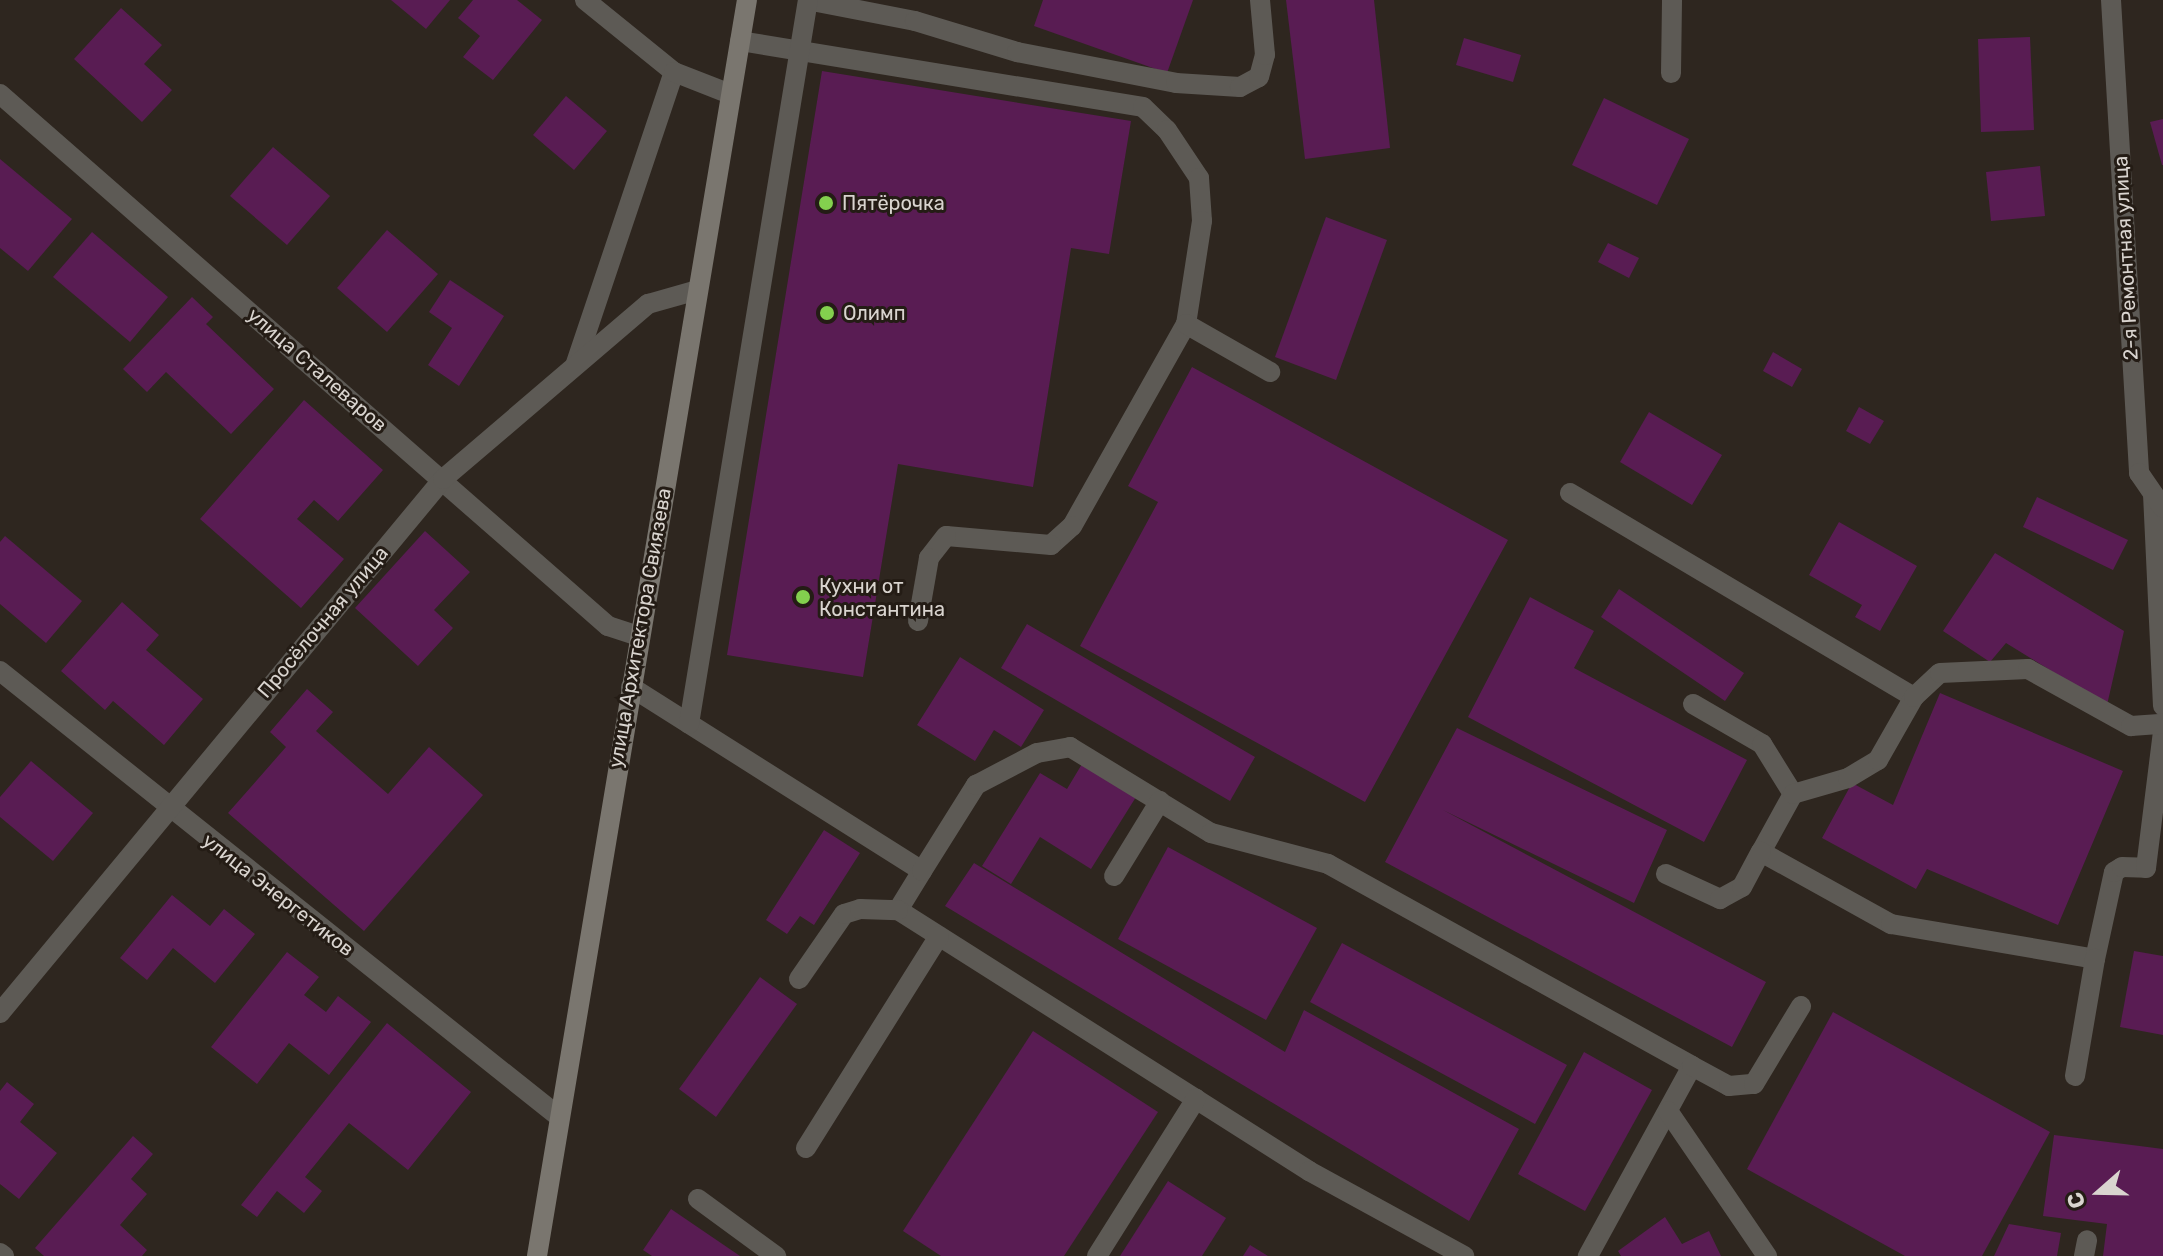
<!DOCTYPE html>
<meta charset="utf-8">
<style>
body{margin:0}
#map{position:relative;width:2163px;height:1256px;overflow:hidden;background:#2e261f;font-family:Rubik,sans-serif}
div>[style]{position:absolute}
.building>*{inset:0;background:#591c53}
.service>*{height:20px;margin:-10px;padding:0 10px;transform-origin:10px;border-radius:10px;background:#5d5a55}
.minor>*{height:20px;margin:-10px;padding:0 10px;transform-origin:10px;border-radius:10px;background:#5d5a55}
.secondary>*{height:20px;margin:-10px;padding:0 10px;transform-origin:10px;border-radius:10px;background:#7a766f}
.dots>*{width:22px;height:22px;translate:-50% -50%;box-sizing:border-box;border:4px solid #241c15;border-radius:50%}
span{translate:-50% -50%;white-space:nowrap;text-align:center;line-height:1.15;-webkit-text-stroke:6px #241c15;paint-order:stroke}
.poi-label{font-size:20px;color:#d9d4cf}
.left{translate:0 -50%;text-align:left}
.street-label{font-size:20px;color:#d9d4cf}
.north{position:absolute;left:2059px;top:1152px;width:80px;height:80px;-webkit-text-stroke:6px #241c15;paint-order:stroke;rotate:250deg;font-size:22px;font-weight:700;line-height:32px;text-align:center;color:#d9d4cf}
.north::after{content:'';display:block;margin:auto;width:28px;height:36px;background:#d9d4cf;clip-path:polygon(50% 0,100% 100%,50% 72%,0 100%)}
</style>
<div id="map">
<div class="building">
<div style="clip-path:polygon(391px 0,450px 0,426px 29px)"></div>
<div style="clip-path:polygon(473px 0,517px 0,542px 20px,493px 80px,463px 57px,480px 36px,458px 18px)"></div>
<div style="clip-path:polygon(1043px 0,1193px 0,1167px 73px,1034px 26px)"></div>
<div style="clip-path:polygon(1286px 0,1374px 0,1390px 148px,1305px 159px)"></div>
<div style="clip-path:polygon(121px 8px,162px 45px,144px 64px,172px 90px,142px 122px,74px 59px)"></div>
<div style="clip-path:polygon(2030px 37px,2034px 130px,1981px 132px,1978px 39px)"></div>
<div style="clip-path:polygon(1464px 38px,1521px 55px,1513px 82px,1456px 65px)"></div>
<div style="clip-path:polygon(822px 71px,1131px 121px,1109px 254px,1071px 248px,1033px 487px,898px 464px,863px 677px,727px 655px)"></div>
<div style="clip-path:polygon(566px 96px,607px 131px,574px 170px,533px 135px)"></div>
<div style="clip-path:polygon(1604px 98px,1689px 139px,1657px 205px,1572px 165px)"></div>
<div style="clip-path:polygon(2163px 119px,2163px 165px,2162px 165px,2150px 122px)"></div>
<div style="clip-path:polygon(273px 147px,330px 196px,287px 245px,230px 196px)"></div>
<div style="clip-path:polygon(0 159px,72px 219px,28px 271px,0 248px)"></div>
<div style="clip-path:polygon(2040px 166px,2045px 216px,1991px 221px,1986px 172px)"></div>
<div style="clip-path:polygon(1326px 217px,1387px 240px,1336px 380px,1275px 357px)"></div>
<div style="clip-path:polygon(387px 230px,438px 274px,387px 332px,337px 288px)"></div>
<div style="clip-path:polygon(92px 232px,168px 297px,130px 342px,53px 277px)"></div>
<div style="clip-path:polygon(1608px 243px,1639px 258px,1629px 278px,1598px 262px)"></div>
<div style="clip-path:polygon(450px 280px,504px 316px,459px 386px,428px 365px,452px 328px,429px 312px)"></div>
<div style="clip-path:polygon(192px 297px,213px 317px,206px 324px,274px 389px,231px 434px,166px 372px,147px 392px,123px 369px)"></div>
<div style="clip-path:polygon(1773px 352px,1802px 369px,1792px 387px,1763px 371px)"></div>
<div style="clip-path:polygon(1192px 367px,1508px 540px,1365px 802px,1080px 646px,1158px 502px,1128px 486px)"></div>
<div style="clip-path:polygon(304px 400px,383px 470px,338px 521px,314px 500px,297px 519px,344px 559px,301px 608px,200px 519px)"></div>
<div style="clip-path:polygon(1859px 407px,1884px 421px,1870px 444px,1846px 431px)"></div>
<div style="clip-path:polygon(1649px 412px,1722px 455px,1692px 505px,1620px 462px)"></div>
<div style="clip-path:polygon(2037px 497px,2128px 540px,2113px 570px,2023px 527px)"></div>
<div style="clip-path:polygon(1839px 522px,1917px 566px,1880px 631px,1855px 617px,1862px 605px,1809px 575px)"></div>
<div style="clip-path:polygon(425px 531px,470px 572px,434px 610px,453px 628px,418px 666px,355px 608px)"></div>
<div style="clip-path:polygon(5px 536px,82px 601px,46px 643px,0 604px,0 542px)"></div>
<div style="clip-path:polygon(1995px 553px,2124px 631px,2107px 705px,2006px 643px,1990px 662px,1943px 631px)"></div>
<div style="clip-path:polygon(1619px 589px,1744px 673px,1725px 701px,1601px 617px)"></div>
<div style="clip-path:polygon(1530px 597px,1594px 631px,1574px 668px,1747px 760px,1704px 842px,1468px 717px)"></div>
<div style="clip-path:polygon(122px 602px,159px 635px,146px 650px,203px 699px,164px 745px,113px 701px,105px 710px,61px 671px)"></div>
<div style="clip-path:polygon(1027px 624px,1255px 757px,1230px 801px,1001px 668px)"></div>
<div style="clip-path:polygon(960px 657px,1044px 710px,1021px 747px,994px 730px,975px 761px,917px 725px)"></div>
<div style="clip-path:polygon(307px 689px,333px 712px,316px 731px,388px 794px,429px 747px,483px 795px,364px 931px,228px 813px,286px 747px,270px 732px)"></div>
<div style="clip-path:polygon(1940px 693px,2123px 771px,2058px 925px,1927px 869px,1916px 889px,1822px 838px,1852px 783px,1893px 805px)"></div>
<div style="clip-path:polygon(1457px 728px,1667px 830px,1634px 903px,1443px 810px,1766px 982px,1732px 1047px,1385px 862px)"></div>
<div style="clip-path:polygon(31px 761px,93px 813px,53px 861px,0 817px,0 797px)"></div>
<div style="clip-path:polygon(1082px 764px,1136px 797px,1091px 869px,1040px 837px,1011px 884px,982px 866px,1040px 773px,1067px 789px)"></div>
<div style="clip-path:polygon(824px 830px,860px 853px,814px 925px,800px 916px,787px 934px,766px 920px)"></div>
<div style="clip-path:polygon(1168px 847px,1317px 928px,1266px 1020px,1118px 939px)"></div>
<div style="clip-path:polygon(974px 863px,1285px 1052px,1304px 1010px,1519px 1129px,1469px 1221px,945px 906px)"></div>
<div style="clip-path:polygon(172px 895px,210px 926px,224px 909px,255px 934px,215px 983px,173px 948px,147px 980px,120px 958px)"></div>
<div style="clip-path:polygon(1342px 943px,1567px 1065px,1535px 1124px,1310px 1002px)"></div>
<div style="clip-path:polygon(2134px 951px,2163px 956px,2163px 1035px,2120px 1027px)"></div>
<div style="clip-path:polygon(287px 952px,319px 977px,304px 995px,326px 1012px,338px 996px,371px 1022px,329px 1075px,289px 1043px,257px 1084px,211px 1047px)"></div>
<div style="clip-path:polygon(760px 977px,797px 1004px,716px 1117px,679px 1089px)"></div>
<div style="clip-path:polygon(1833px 1012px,2050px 1132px,1982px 1256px,1905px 1256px,1747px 1169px)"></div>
<div style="clip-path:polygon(387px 1023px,471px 1092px,408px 1170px,349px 1123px,305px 1177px,322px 1191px,304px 1213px,277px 1191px,257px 1217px,241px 1205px)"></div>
<div style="clip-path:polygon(1033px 1031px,1158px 1112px,1064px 1256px,941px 1256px,903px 1231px)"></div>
<div style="clip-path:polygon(1584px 1052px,1652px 1090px,1585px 1211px,1518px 1174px)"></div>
<div style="clip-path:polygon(7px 1082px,34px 1104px,20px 1122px,57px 1153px,19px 1199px,0 1184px,0 1091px)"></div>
<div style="clip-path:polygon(2054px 1135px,2163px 1149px,2163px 1256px,2103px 1256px,2107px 1224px,2043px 1216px)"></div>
<div style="clip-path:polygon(133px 1136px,153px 1154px,131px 1179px,147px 1194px,120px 1225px,147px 1250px,142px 1256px,44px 1256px,35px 1248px)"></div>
<div style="clip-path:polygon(1168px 1181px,1226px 1218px,1202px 1256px,1120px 1256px)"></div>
<div style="clip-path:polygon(671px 1209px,740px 1256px,652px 1256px,643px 1250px)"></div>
<div style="clip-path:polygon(1665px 1217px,1682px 1244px,1709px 1231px,1721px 1256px,1621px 1256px,1618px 1251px)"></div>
<div style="clip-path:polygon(2009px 1224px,2061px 1233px,2057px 1256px,1994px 1256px)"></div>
<div style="clip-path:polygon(1250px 1245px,1268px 1256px,1243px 1256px)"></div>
</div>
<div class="service">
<div style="left:812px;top:1px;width:105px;rotate:11deg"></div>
<div style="left:915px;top:21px;width:107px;rotate:16.9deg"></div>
<div style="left:1017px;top:52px;width:162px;rotate:11deg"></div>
<div style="left:1176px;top:83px;width:64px;rotate:3.6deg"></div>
<div style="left:1240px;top:87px;width:21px;rotate:-28deg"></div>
<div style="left:1259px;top:77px;width:23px;rotate:-75deg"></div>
<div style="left:1265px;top:55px;width:55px;rotate:-95.2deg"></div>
<div style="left:740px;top:41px;width:408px;rotate:9.3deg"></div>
<div style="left:1143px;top:107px;width:33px;rotate:44deg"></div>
<div style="left:1167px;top:130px;width:58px;rotate:56.3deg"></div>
<div style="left:1199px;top:178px;width:43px;rotate:86deg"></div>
<div style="left:1202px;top:221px;width:104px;rotate:98.8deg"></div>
<div style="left:1186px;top:324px;width:232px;rotate:119.4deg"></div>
<div style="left:1072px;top:526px;width:28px;rotate:138deg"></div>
<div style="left:1051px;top:545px;width:105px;rotate:-175.1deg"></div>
<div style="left:946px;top:536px;width:28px;rotate:128deg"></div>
<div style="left:929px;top:558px;width:64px;rotate:99.9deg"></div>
<div style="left:1186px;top:324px;width:97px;rotate:29.7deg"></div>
<div style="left:576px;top:363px;width:307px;rotate:-71.4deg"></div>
<div style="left:1570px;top:493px;width:400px;rotate:30.7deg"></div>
<div style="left:2153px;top:494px;width:212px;rotate:87.3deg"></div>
<div style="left:631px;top:687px;width:344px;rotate:32.3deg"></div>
<div style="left:922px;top:871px;width:46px;rotate:121.6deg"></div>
<div style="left:898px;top:910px;width:487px;rotate:32.4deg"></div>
<div style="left:1309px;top:1171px;width:177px;rotate:28.7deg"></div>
<div style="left:1693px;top:704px;width:80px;rotate:30.1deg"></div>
<div style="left:1762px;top:744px;width:59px;rotate:58.2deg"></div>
<div style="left:1793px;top:794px;width:66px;rotate:118.9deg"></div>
<div style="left:1761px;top:852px;width:149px;rotate:29deg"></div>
<div style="left:1891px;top:924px;width:207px;rotate:9.7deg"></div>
<div style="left:2095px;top:959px;width:89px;rotate:-77.7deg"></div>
<div style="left:2114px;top:872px;width:9px;rotate:-32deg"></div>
<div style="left:2122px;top:867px;width:24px;rotate:2deg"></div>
<div style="left:2146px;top:868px;width:138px;rotate:-82.9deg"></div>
<div style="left:689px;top:724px;width:734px;rotate:-80.67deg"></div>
<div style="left:1793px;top:794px;width:57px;rotate:-16.2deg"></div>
<div style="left:1848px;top:778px;width:35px;rotate:-31deg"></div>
<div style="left:1878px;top:760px;width:73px;rotate:-60.3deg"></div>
<div style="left:1914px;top:697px;width:35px;rotate:-43deg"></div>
<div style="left:1940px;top:673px;width:88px;rotate:-2.6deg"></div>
<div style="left:2028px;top:669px;width:118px;rotate:29deg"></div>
<div style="left:2131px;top:726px;width:32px;rotate:-4deg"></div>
<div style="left:922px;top:871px;width:102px;rotate:-57.9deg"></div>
<div style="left:976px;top:785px;width:69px;rotate:-27.7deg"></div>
<div style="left:1037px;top:753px;width:34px;rotate:-10deg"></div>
<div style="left:1070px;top:747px;width:165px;rotate:31.4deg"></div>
<div style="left:1211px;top:833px;width:121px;rotate:14.8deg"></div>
<div style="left:1328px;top:864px;width:416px;rotate:29deg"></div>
<div style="left:1692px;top:1066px;width:217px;rotate:118.7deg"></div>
<div style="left:1666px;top:874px;width:60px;rotate:24.8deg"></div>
<div style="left:1720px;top:899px;width:25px;rotate:-29deg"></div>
<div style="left:1742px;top:887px;width:40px;rotate:-62deg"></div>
<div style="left:1114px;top:876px;width:88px;rotate:-58.5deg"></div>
<div style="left:799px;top:979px;width:79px;rotate:-55.3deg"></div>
<div style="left:844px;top:914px;width:17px;rotate:-17deg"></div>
<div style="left:860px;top:909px;width:38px;rotate:2deg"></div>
<div style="left:1692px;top:1066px;width:42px;rotate:28.4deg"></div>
<div style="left:1729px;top:1086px;width:25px;rotate:-5deg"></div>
<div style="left:1754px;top:1084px;width:91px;rotate:-58.9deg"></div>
<div style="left:2075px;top:1076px;width:119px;rotate:-80.3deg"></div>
<div style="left:1668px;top:1111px;width:176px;rotate:55.7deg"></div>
<div style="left:806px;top:1148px;width:250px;rotate:-57.9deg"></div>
<div style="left:698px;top:1199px;width:97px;rotate:36.2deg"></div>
<div style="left:1097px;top:1256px;width:186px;rotate:-57.8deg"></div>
<div style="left:2084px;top:1256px;width:16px;rotate:-79deg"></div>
</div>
<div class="minor">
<div style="left:585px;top:0;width:114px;rotate:39deg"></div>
<div style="left:674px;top:72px;width:60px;rotate:21.4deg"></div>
<div style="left:2111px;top:0;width:474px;rotate:86.6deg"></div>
<div style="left:2139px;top:473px;width:42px;rotate:55.6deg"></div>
<div style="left:1671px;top:73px;width:73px;rotate:-89.2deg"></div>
<div style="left:0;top:94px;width:808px;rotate:41.19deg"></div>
<div style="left:608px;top:626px;width:33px;rotate:18deg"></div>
<div style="left:0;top:671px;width:714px;rotate:38.57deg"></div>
<div style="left:0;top:1013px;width:694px;rotate:-50.32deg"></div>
<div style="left:443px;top:479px;width:270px;rotate:-40.5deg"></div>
<div style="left:648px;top:304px;width:51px;rotate:-15.9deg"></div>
<div style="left:0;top:1253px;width:5px;rotate:37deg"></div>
</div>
<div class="secondary">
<div style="left:537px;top:1256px;width:1273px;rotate:-80.51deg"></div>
</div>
<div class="dots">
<div style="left:826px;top:203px;background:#83d04e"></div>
<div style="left:827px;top:313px;background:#83d04e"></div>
<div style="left:803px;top:597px;background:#83d04e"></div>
</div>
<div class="poi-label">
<span class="left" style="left:842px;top:203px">Пятёрочка</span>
<span class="left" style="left:843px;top:313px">Олимп</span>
<span class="left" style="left:819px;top:598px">Кухни от<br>Константина</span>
</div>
<div class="street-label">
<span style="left:2126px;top:258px;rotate:-93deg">2-я Ремонтная улица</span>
<span style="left:317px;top:370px;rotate:41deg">улица Сталеваров</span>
<span style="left:323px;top:622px;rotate:-50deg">Просёлочная улица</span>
<span style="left:640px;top:628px;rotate:-80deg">улица Архитектора Свиязева</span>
<span style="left:278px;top:895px;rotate:38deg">улица Энергетиков</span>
</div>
<div class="north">С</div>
</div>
